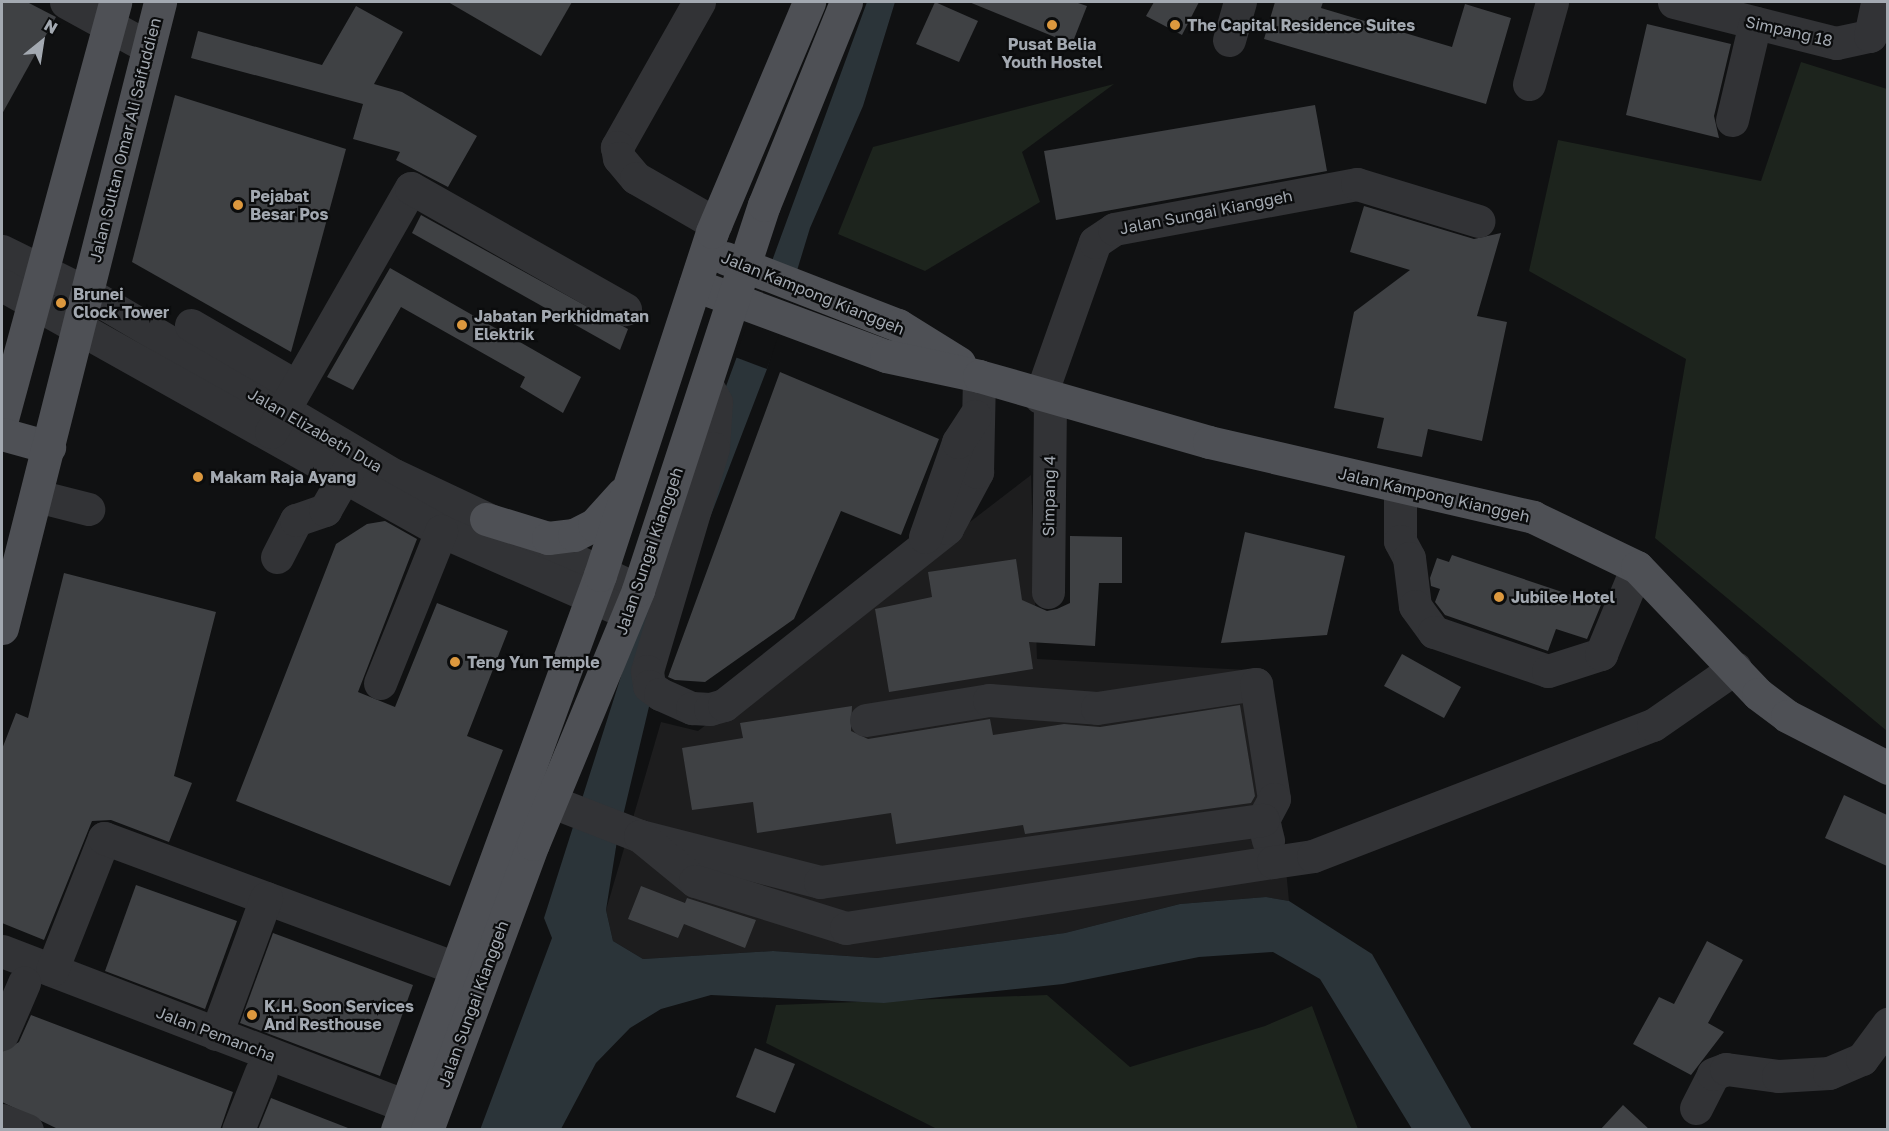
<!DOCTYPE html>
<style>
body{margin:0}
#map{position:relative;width:1889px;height:1131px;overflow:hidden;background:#101112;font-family:"Golos Text",sans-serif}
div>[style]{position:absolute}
.built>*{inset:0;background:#1d1d1e}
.green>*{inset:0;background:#1d241d}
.water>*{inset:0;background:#2b3439}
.pier>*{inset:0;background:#101112}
.building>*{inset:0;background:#3f4144}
.minor>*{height:33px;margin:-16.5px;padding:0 16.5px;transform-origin:16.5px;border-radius:16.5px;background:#323336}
.major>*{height:33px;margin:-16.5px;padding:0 16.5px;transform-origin:16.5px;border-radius:16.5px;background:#4e5055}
.dots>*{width:16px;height:16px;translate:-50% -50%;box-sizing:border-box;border:3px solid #0b0c0d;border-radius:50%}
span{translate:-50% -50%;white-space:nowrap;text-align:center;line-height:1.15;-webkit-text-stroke:4.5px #0b0c0d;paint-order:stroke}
.poi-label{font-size:16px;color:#a3a9b1;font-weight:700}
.left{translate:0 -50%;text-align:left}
.street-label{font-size:16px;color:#a3a9b1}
.frame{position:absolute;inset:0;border:3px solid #a3a9b1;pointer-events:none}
.north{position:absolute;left:12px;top:12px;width:60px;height:60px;-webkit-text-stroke:4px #0b0c0d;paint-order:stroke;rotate:30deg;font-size:16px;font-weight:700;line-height:24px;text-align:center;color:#a3a9b1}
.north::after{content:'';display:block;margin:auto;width:21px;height:27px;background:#a3a9b1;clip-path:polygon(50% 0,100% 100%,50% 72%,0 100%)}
</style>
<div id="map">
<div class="built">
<div style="clip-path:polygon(1031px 475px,1037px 659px,1267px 671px,1289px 901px,1266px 897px,1180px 904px,1065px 933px,877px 958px,773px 951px,643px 959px,613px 941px,606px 910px,661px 722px,698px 731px)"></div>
</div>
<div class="green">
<div style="clip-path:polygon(1801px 62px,1887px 89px,1887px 731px,1655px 538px,1686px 359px,1529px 271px,1558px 140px,1761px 181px)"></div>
<div style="clip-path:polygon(1114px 84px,1022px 152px,1040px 202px,925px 271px,838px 234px,873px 147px)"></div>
<div style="clip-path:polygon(1047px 995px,1130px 1067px,1265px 1026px,1312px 1006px,1358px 1129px,937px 1129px,766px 1043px,776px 1005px)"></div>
</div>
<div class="water">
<div style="clip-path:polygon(867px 2px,895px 2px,863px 106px,810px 228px,767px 369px,668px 627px,617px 841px,606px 910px,613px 941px,643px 959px,773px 951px,877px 958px,1065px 933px,1180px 904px,1266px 897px,1289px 901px,1372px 954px,1472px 1129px,1412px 1129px,1320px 979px,1273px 952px,1199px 957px,1063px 984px,884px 1003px,711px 995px,661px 1009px,630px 1028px,596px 1063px,561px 1129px,480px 1130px,552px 938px,544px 918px,630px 648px)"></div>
</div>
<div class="pier">
<div style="clip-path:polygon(768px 267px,797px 282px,767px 369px,735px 357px)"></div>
</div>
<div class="building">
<div style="clip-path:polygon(2px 2px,27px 2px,56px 17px,2px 114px)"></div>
<div style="clip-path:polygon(448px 2px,572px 2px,541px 56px)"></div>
<div style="clip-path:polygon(935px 2px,978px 21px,959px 62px,916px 44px)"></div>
<div style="clip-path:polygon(969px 2px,1075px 2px,1087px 6px,1072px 44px)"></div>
<div style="clip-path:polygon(1154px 2px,1199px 2px,1182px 35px,1146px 16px)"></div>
<div style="clip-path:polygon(1275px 2px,1323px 2px,1321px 8px,1452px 47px,1465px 4px,1511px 18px,1486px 104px,1264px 39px)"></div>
<div style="clip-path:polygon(356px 6px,403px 32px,374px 84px,402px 92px,477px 136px,448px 187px,396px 160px,400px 152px,353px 139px,363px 104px,191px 58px,198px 31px,322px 65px)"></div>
<div style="clip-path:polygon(1647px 24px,1731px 44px,1714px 116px,1719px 138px,1626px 115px)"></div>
<div style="clip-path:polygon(175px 95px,346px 149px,291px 352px,132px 262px)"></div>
<div style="clip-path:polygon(1315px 105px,1327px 171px,1056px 220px,1044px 151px)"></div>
<div style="clip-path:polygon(1364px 206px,1474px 239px,1501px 233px,1477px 316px,1507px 322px,1482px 441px,1428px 429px,1422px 457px,1377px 448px,1384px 418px,1334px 408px,1354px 312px,1410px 270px,1350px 252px)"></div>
<div style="clip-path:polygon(421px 215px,628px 329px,620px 350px,412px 233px)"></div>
<div style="clip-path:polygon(390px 268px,581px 377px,563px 413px,520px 387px,525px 377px,401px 307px,353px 390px,327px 377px)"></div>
<div style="clip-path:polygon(780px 372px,939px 439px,901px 535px,841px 511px,794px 619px,705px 682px,675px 680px,668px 677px)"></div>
<div style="clip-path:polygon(385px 521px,417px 539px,358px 692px,395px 707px,437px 603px,508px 631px,467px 736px,503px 750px,450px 886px,236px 801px,336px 544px,367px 524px)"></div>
<div style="clip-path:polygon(1245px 532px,1345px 556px,1327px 635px,1221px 643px)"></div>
<div style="clip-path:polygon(1070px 536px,1122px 537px,1122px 583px,1099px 583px,1095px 646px,1029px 642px,1033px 669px,889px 692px,875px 609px,932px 597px,928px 572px,1016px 559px,1022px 600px,1047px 611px,1057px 609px,1070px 603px)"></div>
<div style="clip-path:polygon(1452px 555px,1601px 605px,1587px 639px,1556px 629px,1548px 651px,1445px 615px,1435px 602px,1440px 589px,1431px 586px,1430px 578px,1437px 558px,1449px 562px)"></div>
<div style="clip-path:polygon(64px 573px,216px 612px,174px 776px,192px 783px,169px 842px,111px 820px,92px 821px,44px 940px,2px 923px,2px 749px,16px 713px,28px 718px)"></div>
<div style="clip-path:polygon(1402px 654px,1461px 687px,1444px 718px,1384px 686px)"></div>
<div style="clip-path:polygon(1240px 705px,1255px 796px,1251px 803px,1025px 834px,1023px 825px,896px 844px,891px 813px,757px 833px,753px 802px,692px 810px,682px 748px,743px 738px,740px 723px,852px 706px,851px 731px,868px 739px,990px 719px,993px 735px,1064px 724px,1100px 727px)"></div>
<div style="clip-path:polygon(1844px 795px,1887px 815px,1887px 866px,1825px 838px)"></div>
<div style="clip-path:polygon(136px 885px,237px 921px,205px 1009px,105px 971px)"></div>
<div style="clip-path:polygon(641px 886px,685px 903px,687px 898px,756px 920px,745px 948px,684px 924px,678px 938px,628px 919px)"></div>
<div style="clip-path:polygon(273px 933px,413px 985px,380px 1076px,240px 1023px)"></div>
<div style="clip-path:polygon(1707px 941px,1743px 960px,1708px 1023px,1724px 1032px,1691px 1075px,1633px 1044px,1659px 997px,1674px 1004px)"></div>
<div style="clip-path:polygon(31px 1015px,233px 1092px,220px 1130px,60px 1130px,2px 1102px,2px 1052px,19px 1042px)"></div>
<div style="clip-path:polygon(755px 1048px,795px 1064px,775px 1113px,736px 1097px)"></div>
<div style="clip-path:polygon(271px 1098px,348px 1128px,348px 1130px,258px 1130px)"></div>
<div style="clip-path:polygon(1623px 1105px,1650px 1130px,1600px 1130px)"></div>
</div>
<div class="minor">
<div style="left:66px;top:2px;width:94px;rotate:28.8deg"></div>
<div style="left:699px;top:2px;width:167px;rotate:119.5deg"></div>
<div style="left:617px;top:147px;width:11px;rotate:80deg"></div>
<div style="left:619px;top:158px;width:26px;rotate:50deg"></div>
<div style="left:636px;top:178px;width:92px;rotate:29.9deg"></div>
<div style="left:1674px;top:2px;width:167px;rotate:14.2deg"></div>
<div style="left:1836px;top:43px;width:35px;rotate:-12deg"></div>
<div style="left:1870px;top:36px;width:35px;rotate:-78deg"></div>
<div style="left:1229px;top:40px;width:40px;rotate:-74deg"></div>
<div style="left:1529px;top:84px;width:85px;rotate:-74.3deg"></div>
<div style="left:1732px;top:120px;width:100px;rotate:-76.7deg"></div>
<div style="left:2px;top:251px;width:95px;rotate:26.3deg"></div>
<div style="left:87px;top:293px;width:357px;rotate:30.7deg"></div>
<div style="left:394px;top:475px;width:270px;rotate:25.2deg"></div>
<div style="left:2px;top:285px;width:503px;rotate:29.26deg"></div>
<div style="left:441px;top:531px;width:205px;rotate:23.6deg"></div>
<div style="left:191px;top:325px;width:121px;rotate:30.2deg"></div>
<div style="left:706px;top:384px;width:21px;rotate:61deg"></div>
<div style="left:716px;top:402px;width:46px;rotate:93.7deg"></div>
<div style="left:713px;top:448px;width:233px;rotate:106.5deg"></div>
<div style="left:647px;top:671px;width:15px;rotate:82deg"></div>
<div style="left:649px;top:686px;width:14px;rotate:36deg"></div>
<div style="left:660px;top:694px;width:35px;rotate:24deg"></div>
<div style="left:692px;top:708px;width:18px;rotate:3deg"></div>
<div style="left:710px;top:709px;width:15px;rotate:-16deg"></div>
<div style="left:724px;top:705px;width:285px;rotate:-38.4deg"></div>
<div style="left:947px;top:528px;width:64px;rotate:-61.8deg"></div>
<div style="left:977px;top:472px;width:96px;rotate:-88.8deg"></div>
<div style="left:1040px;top:397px;width:164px;rotate:-70.5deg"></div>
<div style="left:1095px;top:242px;width:23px;rotate:-34deg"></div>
<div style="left:1114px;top:229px;width:247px;rotate:-10.5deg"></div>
<div style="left:1357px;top:184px;width:127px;rotate:16.9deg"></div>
<div style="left:271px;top:432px;width:281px;rotate:-60.2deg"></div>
<div style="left:411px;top:188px;width:246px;rotate:29.5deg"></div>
<div style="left:1400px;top:488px;width:53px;rotate:90deg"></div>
<div style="left:1400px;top:541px;width:19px;rotate:62deg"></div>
<div style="left:1409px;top:558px;width:48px;rotate:82.9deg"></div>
<div style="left:1415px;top:606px;width:32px;rotate:54deg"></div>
<div style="left:1434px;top:632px;width:120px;rotate:18.9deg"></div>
<div style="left:1548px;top:671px;width:56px;rotate:-17.8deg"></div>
<div style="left:1601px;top:654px;width:94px;rotate:-67.5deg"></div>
<div style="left:37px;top:496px;width:53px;rotate:14.3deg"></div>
<div style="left:925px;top:537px;width:101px;rotate:-70.8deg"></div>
<div style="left:958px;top:442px;width:31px;rotate:-57deg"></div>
<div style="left:277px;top:557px;width:42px;rotate:-62.8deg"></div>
<div style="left:296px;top:520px;width:31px;rotate:-19deg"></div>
<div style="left:325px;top:510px;width:62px;rotate:-60.1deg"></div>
<div style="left:1048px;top:592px;width:192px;rotate:-89.4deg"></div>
<div style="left:380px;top:683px;width:164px;rotate:-68.1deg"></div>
<div style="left:866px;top:720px;width:125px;rotate:-9.2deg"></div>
<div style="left:989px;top:700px;width:108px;rotate:4.2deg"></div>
<div style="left:1097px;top:708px;width:161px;rotate:-8.6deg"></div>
<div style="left:1256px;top:684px;width:116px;rotate:81.1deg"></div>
<div style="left:1274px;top:799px;width:24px;rotate:118deg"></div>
<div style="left:1263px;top:820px;width:21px;rotate:76deg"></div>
<div style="left:550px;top:801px;width:97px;rotate:21.3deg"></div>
<div style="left:640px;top:836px;width:186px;rotate:14.3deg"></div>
<div style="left:820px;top:882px;width:447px;rotate:-8deg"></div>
<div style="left:640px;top:836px;width:71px;rotate:39.3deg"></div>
<div style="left:695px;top:881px;width:158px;rotate:17.3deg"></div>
<div style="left:846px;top:928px;width:432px;rotate:-8.8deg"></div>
<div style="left:1273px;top:862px;width:40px;rotate:-8.5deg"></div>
<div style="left:1313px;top:856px;width:364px;rotate:-21.1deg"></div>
<div style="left:1653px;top:725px;width:100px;rotate:-34.8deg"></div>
<div style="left:2px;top:951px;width:460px;rotate:21deg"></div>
<div style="left:52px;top:970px;width:142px;rotate:-68.5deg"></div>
<div style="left:104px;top:838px;width:374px;rotate:20.3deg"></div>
<div style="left:2px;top:1034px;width:56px;rotate:-66.7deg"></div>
<div style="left:216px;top:1034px;width:145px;rotate:-69.8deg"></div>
<div style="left:1696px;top:1108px;width:38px;rotate:-63deg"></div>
<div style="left:1713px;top:1074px;width:14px;rotate:-21deg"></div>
<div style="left:1726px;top:1069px;width:52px;rotate:7.7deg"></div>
<div style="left:1778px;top:1076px;width:51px;rotate:-3.4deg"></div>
<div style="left:1829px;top:1073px;width:36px;rotate:-23deg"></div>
<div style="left:1862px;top:1059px;width:44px;rotate:-53.4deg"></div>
<div style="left:2px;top:1120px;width:27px;rotate:22deg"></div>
<div style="left:238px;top:1130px;width:62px;rotate:-68.4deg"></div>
</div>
<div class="major">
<div style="left:725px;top:258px;width:186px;rotate:21.2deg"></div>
<div style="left:898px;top:325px;width:72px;rotate:31.9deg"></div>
<div style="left:695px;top:285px;width:204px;rotate:20.4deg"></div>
<div style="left:886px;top:356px;width:95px;rotate:12.1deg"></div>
<div style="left:979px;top:376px;width:239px;rotate:16deg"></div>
<div style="left:1209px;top:442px;width:333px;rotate:13deg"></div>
<div style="left:1533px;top:517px;width:115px;rotate:25.7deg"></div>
<div style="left:1637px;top:567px;width:175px;rotate:46.4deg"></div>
<div style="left:1758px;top:694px;width:36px;rotate:37deg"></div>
<div style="left:1787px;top:716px;width:114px;rotate:27.2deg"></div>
<div style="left:2px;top:419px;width:432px;rotate:-74.8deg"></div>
<div style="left:2px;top:434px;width:49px;rotate:15.5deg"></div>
<div style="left:486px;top:519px;width:65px;rotate:17deg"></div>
<div style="left:548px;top:538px;width:26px;rotate:-7deg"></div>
<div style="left:574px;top:535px;width:22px;rotate:-27deg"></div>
<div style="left:594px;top:525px;width:43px;rotate:-47.8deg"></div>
<div style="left:2px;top:628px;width:646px;rotate:-75.83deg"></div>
<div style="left:397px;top:1130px;width:591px;rotate:-69.91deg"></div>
<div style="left:600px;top:575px;width:361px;rotate:-71.9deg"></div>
<div style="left:712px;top:232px;width:250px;rotate:-67.1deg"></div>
<div style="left:427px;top:1130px;width:305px;rotate:-69.7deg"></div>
<div style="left:533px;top:844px;width:275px;rotate:-67.5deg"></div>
<div style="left:638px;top:590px;width:405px;rotate:-71.9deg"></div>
<div style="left:764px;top:205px;width:219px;rotate:-68deg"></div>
</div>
<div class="dots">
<div style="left:1052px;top:25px;background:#dc983e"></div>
<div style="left:1175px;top:25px;background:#dc983e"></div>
<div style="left:238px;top:205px;background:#dc983e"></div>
<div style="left:61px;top:303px;background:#dc983e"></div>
<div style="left:462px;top:325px;background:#dc983e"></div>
<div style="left:198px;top:477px;background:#dc983e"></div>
<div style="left:1499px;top:597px;background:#dc983e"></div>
<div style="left:455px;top:662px;background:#dc983e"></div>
<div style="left:252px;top:1015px;background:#dc983e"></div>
</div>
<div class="poi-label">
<span class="left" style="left:1187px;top:25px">The Capital Residence Suites</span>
<span style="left:1052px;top:53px">Pusat Belia<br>Youth Hostel</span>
<span class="left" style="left:250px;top:205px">Pejabat<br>Besar Pos</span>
<span class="left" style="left:73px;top:303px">Brunei<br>Clock Tower</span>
<span class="left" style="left:474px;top:325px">Jabatan Perkhidmatan<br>Elektrik</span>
<span class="left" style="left:210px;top:477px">Makam Raja Ayang</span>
<span class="left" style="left:1511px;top:597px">Jubilee Hotel</span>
<span class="left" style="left:467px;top:662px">Teng Yun Temple</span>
<span class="left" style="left:264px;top:1015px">K.H. Soon Services<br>And Resthouse</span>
</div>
<div class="street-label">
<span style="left:1789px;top:31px;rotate:13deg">Simpang 18</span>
<span style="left:125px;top:140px;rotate:-76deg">Jalan Sultan Omar Ali Saifuddien</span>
<span style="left:1206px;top:212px;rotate:-11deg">Jalan Sungai Kianggeh</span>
<span style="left:813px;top:293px;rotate:22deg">Jalan Kampong Kianggeh</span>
<span style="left:315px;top:430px;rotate:30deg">Jalan Elizabeth Dua</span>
<span style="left:1434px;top:495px;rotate:13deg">Jalan Kampong Kianggeh</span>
<span style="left:1049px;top:496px;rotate:-89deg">Simpang 4</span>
<span style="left:649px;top:551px;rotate:-71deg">Jalan Sungai Kianggeh</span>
<span style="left:473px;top:1004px;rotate:-70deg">Jalan Sungai Kianggeh</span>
<span style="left:216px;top:1034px;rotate:21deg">Jalan Pemancha</span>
</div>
<div class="frame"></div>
<div class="north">N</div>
</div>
